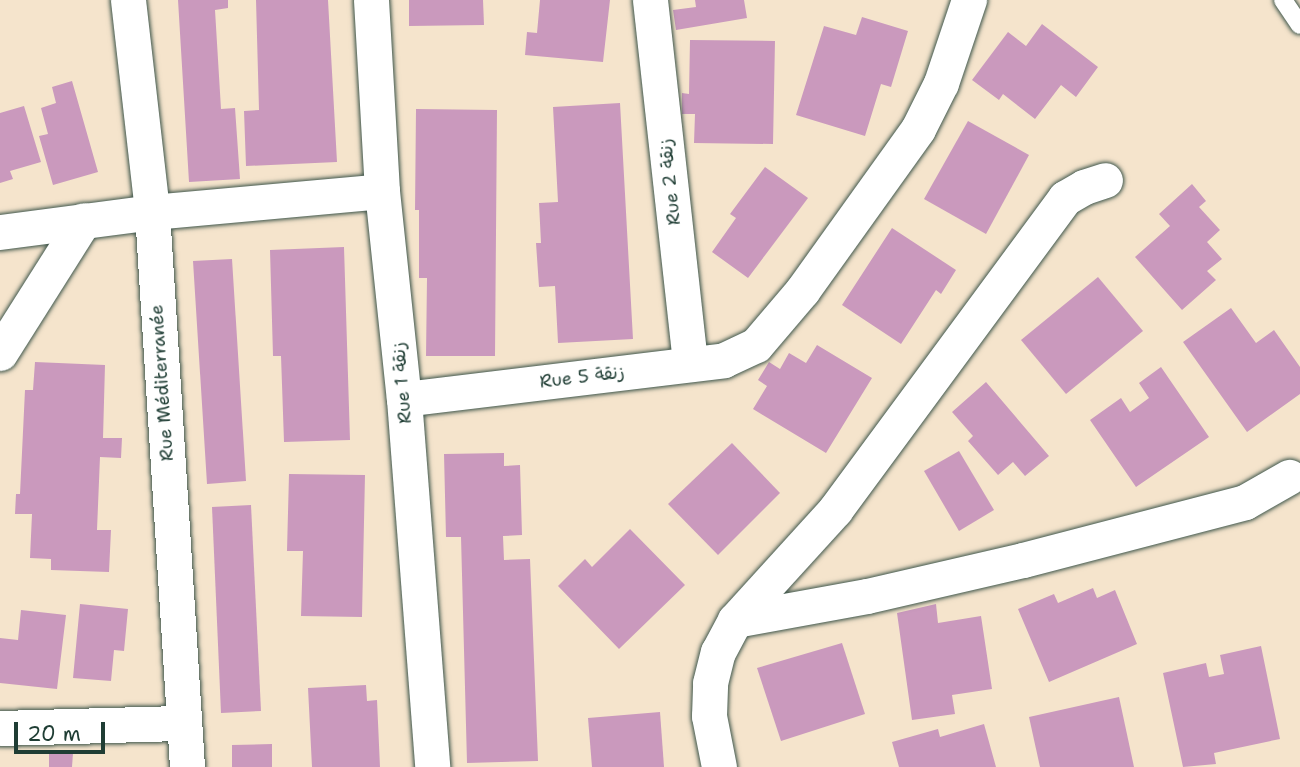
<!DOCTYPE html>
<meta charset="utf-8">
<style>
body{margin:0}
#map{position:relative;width:1300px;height:767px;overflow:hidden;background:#f5e4cc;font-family:"Shantell Sans","Playpen Sans Arabic",sans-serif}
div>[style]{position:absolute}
.building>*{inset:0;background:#ca99bd}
.roads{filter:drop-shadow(0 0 2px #3f564b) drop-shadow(0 0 2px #3f564b)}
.service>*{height:18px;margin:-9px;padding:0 9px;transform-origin:9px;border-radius:9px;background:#fff}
.minor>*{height:35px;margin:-17.5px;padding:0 17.5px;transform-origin:17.5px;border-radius:17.5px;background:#fff}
span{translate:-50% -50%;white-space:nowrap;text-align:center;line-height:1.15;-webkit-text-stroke:5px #fff;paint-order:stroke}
.street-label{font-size:18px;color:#1f3d34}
.scale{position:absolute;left:14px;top:722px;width:91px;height:32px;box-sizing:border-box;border:4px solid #1f3d34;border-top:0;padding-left:9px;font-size:21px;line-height:24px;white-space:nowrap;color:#1f3d34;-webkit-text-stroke:5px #fff;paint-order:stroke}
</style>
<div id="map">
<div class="building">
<div style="clip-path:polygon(178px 0,228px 0,228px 8px,215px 10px,221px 109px,235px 108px,240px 179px,189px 182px)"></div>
<div style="clip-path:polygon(256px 0,328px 0,337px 162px,246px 166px,244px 111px,259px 110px)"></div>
<div style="clip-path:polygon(409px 0,483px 0,484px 25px,409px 26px)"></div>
<div style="clip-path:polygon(540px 0,610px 0,603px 62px,525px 55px,527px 32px,537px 33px)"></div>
<div style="clip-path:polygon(695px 0,744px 0,747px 18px,676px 30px,673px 10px,696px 7px)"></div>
<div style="clip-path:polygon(862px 17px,908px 31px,891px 87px,881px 84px,865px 136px,796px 115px,824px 26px,856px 35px)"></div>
<div style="clip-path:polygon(1042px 24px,1098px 67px,1076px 97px,1061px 85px,1035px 119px,1003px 94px,999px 100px,972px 80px,1008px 32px,1026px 46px)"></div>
<div style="clip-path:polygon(690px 40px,775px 41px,773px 144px,694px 143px,695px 114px,682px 114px,682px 93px,689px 94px)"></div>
<div style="clip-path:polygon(72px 81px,98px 172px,53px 185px,39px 136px,48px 134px,41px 108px,56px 103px,52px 87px)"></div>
<div style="clip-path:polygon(620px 103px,633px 339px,558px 343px,555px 286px,539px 287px,536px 243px,541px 243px,539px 203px,558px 202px,553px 107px)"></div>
<div style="clip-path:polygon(24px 106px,41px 162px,10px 171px,13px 179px,0 183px,0 113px)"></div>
<div style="clip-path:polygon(416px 109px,497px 110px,495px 356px,426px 356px,427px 278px,419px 278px,419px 210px,415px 210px)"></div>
<div style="clip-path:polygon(968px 121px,1029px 155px,986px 234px,924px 199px)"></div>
<div style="clip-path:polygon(765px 167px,808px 198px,748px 278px,712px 252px,736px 218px,730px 214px)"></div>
<div style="clip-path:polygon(1192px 184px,1206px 201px,1199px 207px,1220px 230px,1207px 242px,1222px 259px,1207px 271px,1216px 280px,1182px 310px,1135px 257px,1170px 226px,1159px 214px)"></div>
<div style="clip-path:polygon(892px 228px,956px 270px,941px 294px,936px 290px,901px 344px,842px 305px)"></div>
<div style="clip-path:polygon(344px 247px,350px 440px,284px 442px,281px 356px,273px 356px,270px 250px)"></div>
<div style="clip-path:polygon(232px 259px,246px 481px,207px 484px,193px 261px)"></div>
<div style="clip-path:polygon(1098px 277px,1143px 331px,1066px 394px,1021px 340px)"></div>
<div style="clip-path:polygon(1231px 308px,1256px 343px,1274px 330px,1300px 367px,1300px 394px,1247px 432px,1183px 342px)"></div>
<div style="clip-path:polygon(817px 345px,872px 378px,826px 453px,753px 409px,767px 386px,758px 380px,769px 362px,780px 369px,789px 353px,806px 363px)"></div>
<div style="clip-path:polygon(35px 362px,105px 365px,103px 438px,122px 438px,121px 458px,100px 457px,97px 530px,111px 530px,109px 572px,51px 570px,51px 559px,30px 558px,32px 514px,15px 514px,16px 494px,20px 494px,25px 390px,33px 390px)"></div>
<div style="clip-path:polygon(1161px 367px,1209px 437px,1136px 487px,1090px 420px,1121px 398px,1130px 412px,1149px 398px,1139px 383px)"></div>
<div style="clip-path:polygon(986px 382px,1049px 456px,1025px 476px,1013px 462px,998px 475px,968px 441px,973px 436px,952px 412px)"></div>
<div style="clip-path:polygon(732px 443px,780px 493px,718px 555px,668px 504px)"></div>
<div style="clip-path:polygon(959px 451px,994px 510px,959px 531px,924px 471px)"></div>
<div style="clip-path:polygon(504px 453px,504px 466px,520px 465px,522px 535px,503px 536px,504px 560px,530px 559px,538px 761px,467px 763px,461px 537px,446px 537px,444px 454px)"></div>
<div style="clip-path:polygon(289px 474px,365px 475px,362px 617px,301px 616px,303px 551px,287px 551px)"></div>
<div style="clip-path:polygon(251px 505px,261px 711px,221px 713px,212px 507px)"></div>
<div style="clip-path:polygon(630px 529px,685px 585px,619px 649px,558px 586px,585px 559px,592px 567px)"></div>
<div style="clip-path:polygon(1093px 588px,1097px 598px,1115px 590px,1137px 644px,1049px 682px,1018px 609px,1054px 594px,1058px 603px)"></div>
<div style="clip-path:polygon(80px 604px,128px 609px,124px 651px,114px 650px,111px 681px,73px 678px)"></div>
<div style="clip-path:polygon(936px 604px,938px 623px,981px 616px,992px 689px,952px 695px,955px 714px,912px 720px,897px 613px)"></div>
<div style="clip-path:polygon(21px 610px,66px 615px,57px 689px,0 683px,0 638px,18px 640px)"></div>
<div style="clip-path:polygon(842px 643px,865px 714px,781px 741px,757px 668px)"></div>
<div style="clip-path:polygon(1261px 646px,1280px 739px,1214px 753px,1216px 764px,1183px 767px,1163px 673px,1206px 663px,1209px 677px,1224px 674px,1220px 655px)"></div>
<div style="clip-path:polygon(366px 685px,367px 701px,377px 700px,380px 767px,312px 767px,308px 688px)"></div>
<div style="clip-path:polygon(1119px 697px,1134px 767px,1040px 767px,1029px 717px)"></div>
<div style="clip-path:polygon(660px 712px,664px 767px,592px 767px,588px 718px)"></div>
<div style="clip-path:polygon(984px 724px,996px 767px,899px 767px,892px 742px,938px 729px,940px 737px)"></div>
<div style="clip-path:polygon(272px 744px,272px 767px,232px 767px,232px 745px)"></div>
<div style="clip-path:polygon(49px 753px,73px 753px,72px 767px,49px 767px)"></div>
</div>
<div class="roads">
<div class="service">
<div style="left:1283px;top:0;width:30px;rotate:56deg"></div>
</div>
<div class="minor">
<div style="left:128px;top:0;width:213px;rotate:83.5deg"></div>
<div style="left:152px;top:212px;width:556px;rotate:86.39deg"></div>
<div style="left:371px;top:0;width:191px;rotate:86.7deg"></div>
<div style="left:382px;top:191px;width:209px;rotate:84deg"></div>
<div style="left:404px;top:399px;width:369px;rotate:85.6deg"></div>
<div style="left:650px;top:0;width:366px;rotate:83.7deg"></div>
<div style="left:0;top:232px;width:153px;rotate:-7.5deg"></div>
<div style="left:152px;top:212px;width:231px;rotate:-5.2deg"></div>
<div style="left:0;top:353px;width:157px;rotate:-57.7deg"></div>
<div style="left:404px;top:399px;width:322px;rotate:-6.9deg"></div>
<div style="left:724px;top:360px;width:35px;rotate:-25deg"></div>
<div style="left:756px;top:345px;width:71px;rotate:-49.6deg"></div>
<div style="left:802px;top:291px;width:199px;rotate:-54.4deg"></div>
<div style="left:918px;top:129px;width:51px;rotate:-63.4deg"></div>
<div style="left:941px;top:83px;width:88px;rotate:-71.4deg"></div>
<div style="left:735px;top:620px;width:134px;rotate:-10.3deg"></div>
<div style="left:867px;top:596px;width:160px;rotate:-13deg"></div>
<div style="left:1023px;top:560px;width:229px;rotate:-14.6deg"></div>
<div style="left:1245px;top:502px;width:51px;rotate:-29.6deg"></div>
<div style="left:0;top:728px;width:183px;rotate:-1.6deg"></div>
<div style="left:719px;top:767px;width:52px;rotate:-101.1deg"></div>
<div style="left:709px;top:716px;width:33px;rotate:-88deg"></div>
<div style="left:710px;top:683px;width:32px;rotate:-76deg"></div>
<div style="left:718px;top:652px;width:36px;rotate:-62deg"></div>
<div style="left:735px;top:620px;width:149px;rotate:-47.7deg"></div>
<div style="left:835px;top:510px;width:388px;rotate:-53.6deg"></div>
<div style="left:1065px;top:198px;width:22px;rotate:-30deg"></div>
<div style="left:1084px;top:187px;width:22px;rotate:-18deg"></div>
</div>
</div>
<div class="street-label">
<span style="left:670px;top:182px;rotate:-96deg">Rue 2 زنقة</span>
<span style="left:582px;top:377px;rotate:-7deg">Rue 5 زنقة</span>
<span style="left:162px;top:383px;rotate:-94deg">Rue Méditerranée</span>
<span style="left:402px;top:383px;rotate:-95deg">Rue 1 زنقة</span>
</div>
<div class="scale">20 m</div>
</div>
